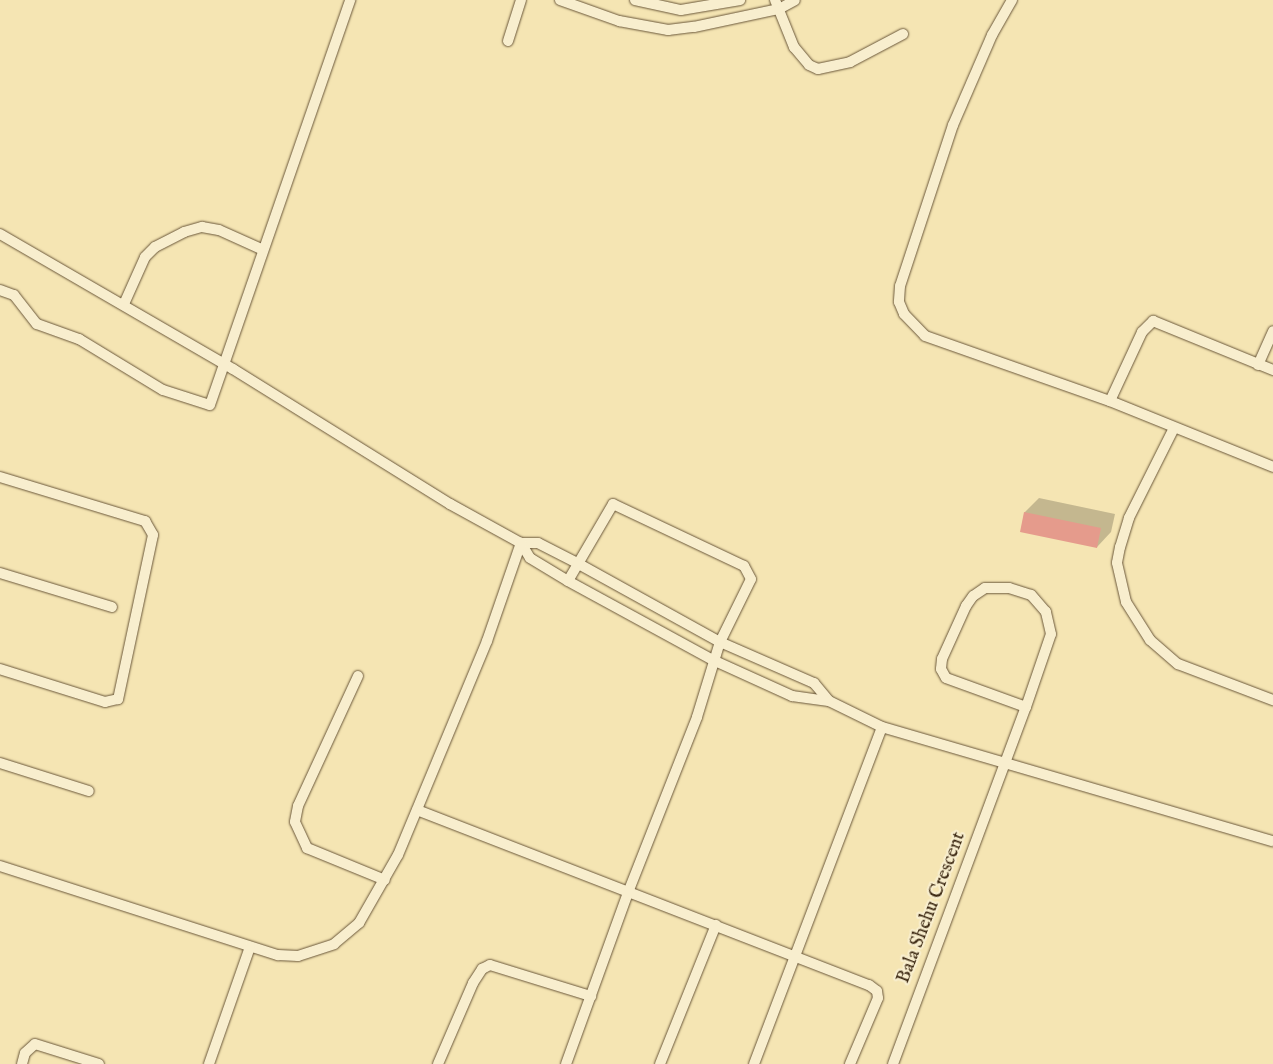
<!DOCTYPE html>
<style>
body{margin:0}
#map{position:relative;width:1273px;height:1064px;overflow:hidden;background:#f5e5b3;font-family:"IM FELL English",serif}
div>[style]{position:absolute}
.shadow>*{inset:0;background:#0003}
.building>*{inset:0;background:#e59b8c}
.roads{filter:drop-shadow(0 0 1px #6a573a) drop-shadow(0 0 1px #6a573a)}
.minor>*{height:10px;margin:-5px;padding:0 5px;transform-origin:5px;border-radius:5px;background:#f8eece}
span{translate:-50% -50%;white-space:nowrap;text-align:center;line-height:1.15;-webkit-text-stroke:4.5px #f8eece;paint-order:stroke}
.street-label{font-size:19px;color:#3c2812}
</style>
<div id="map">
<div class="shadow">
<div style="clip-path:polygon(1039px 498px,1115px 514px,1111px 532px,1097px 547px,1021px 531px,1025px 512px)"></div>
</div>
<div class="building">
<div style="clip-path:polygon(1024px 512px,1101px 528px,1097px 548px,1020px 532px)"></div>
</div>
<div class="roads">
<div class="minor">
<div style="left:560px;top:0;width:63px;rotate:19.6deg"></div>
<div style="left:619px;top:21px;width:50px;rotate:10.4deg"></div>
<div style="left:668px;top:30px;width:26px;rotate:-7deg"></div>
<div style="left:694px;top:27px;width:87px;rotate:-12deg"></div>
<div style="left:779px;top:9px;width:18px;rotate:-29deg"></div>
<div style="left:635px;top:0;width:47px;rotate:12.3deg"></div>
<div style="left:681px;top:10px;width:60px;rotate:-9.6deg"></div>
<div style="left:775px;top:0;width:51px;rotate:68deg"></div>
<div style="left:794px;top:47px;width:23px;rotate:50deg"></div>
<div style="left:809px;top:65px;width:10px;rotate:24deg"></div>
<div style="left:818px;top:69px;width:33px;rotate:-12deg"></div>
<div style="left:850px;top:62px;width:60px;rotate:-27.8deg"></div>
<div style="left:1012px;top:0;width:40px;rotate:119.7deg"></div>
<div style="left:992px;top:35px;width:98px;rotate:113.4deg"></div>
<div style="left:953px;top:125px;width:169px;rotate:108.2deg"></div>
<div style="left:900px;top:286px;width:16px;rotate:94deg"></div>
<div style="left:899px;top:302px;width:13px;rotate:67deg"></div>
<div style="left:904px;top:314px;width:30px;rotate:46deg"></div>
<div style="left:925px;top:336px;width:196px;rotate:19.4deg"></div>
<div style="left:1110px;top:401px;width:176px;rotate:22deg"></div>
<div style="left:508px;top:41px;width:43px;rotate:-72.4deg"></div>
<div style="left:0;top:234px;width:269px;rotate:30.1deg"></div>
<div style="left:233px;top:369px;width:256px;rotate:31.9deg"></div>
<div style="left:450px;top:504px;width:81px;rotate:28.8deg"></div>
<div style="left:521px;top:543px;width:17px"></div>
<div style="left:538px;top:543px;width:44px;rotate:27.1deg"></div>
<div style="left:577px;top:563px;width:163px;rotate:28.9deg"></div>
<div style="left:720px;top:642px;width:103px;rotate:23.6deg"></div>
<div style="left:814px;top:683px;width:23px;rotate:50deg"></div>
<div style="left:0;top:290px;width:15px;rotate:20deg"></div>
<div style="left:14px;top:295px;width:37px;rotate:52deg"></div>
<div style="left:37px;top:324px;width:45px;rotate:19.7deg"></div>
<div style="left:79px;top:339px;width:98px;rotate:31.3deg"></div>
<div style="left:163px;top:390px;width:49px;rotate:17.7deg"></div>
<div style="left:210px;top:405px;width:429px;rotate:-70.9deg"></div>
<div style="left:124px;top:304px;width:51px;rotate:-65.9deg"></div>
<div style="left:145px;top:257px;width:14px;rotate:-45deg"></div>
<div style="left:155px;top:247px;width:33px;rotate:-27deg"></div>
<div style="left:184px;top:232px;width:19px;rotate:-16deg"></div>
<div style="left:202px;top:227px;width:17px;rotate:10deg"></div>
<div style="left:219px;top:230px;width:46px;rotate:24.3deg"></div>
<div style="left:1258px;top:365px;width:37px;rotate:-66deg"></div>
<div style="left:1110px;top:401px;width:76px;rotate:-65.1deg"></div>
<div style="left:1142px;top:332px;width:16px;rotate:-45deg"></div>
<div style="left:1153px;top:321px;width:130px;rotate:22.2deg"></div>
<div style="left:1174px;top:428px;width:101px;rotate:116.6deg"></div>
<div style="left:1129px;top:518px;width:30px;rotate:107deg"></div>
<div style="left:1120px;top:547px;width:16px;rotate:101deg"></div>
<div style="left:1117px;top:563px;width:40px;rotate:77deg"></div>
<div style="left:1126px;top:602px;width:45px;rotate:57.7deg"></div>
<div style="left:1150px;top:640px;width:37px;rotate:41deg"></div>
<div style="left:1178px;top:664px;width:102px;rotate:20.8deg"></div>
<div style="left:0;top:477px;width:152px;rotate:16.9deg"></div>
<div style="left:145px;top:521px;width:16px;rotate:60deg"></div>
<div style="left:153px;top:535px;width:168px;rotate:102deg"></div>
<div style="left:118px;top:699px;width:13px;rotate:167deg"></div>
<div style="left:105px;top:702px;width:110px;rotate:-162.6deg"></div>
<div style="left:521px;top:543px;width:17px;rotate:59deg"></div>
<div style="left:530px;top:558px;width:44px;rotate:31.2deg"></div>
<div style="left:568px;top:581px;width:167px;rotate:28.6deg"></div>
<div style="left:715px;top:661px;width:85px;rotate:24.4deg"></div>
<div style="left:792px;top:696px;width:37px;rotate:8deg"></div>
<div style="left:829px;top:701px;width:59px;rotate:26.1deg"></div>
<div style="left:882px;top:727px;width:407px;rotate:16.3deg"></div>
<div style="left:0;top:573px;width:117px;rotate:16.9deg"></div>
<div style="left:358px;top:676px;width:143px;rotate:114.8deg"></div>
<div style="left:298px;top:806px;width:16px;rotate:101deg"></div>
<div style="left:295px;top:822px;width:29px;rotate:65deg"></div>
<div style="left:307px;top:848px;width:84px;rotate:22.3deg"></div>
<div style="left:0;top:763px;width:93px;rotate:17.5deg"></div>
<div style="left:417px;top:810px;width:485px;rotate:21.2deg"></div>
<div style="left:869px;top:985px;width:10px;rotate:37deg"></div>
<div style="left:877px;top:991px;width:7px;rotate:82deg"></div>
<div style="left:878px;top:998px;width:72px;rotate:113deg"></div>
<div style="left:0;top:866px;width:292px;rotate:17.8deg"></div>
<div style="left:278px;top:955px;width:20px;rotate:3deg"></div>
<div style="left:298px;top:956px;width:38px;rotate:-18deg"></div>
<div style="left:334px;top:944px;width:33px;rotate:-40deg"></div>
<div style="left:359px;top:923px;width:78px;rotate:-60.2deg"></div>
<div style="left:398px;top:855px;width:232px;rotate:-67.4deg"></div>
<div style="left:487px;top:641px;width:104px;rotate:-70.9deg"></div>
<div style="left:22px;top:1064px;width:11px;rotate:-75deg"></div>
<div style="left:25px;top:1053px;width:13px;rotate:-42deg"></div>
<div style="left:35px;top:1044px;width:67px;rotate:17.4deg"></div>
<div style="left:209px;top:1064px;width:124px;rotate:-70.7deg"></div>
<div style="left:438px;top:1064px;width:88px;rotate:-66.6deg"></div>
<div style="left:473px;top:983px;width:17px;rotate:-57deg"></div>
<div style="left:482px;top:969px;width:9px;rotate:-27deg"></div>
<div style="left:490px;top:965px;width:106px;rotate:17.1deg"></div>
<div style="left:566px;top:1064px;width:185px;rotate:-70.1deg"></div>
<div style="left:629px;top:890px;width:186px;rotate:-68.5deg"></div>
<div style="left:697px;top:717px;width:78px;rotate:-73deg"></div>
<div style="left:720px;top:642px;width:70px;rotate:-63.8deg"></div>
<div style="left:751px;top:579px;width:15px;rotate:-118deg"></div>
<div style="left:744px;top:566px;width:145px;rotate:-154.7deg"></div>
<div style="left:613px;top:504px;width:89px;rotate:120.3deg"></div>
<div style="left:660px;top:1064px;width:150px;rotate:-68.1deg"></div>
<div style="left:754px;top:1064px;width:360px;rotate:-69.2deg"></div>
<div style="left:893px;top:1064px;width:381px;rotate:-69.6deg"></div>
<div style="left:1026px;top:707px;width:77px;rotate:-71.1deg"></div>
<div style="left:1051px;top:634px;width:23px;rotate:-103deg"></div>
<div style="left:1046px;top:612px;width:23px;rotate:-131deg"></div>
<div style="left:1031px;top:595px;width:23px;rotate:-162deg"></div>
<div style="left:1009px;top:588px;width:24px;rotate:180deg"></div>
<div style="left:985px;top:588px;width:14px;rotate:146deg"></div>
<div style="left:973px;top:596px;width:12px;rotate:125deg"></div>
<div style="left:966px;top:606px;width:58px;rotate:114.4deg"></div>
<div style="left:942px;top:659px;width:10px;rotate:96deg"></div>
<div style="left:941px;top:669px;width:10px;rotate:61deg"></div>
<div style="left:946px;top:678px;width:85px;rotate:19.9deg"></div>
</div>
</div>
<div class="street-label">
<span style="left:932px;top:908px;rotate:-69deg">Bala Shehu Crescent</span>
</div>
</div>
